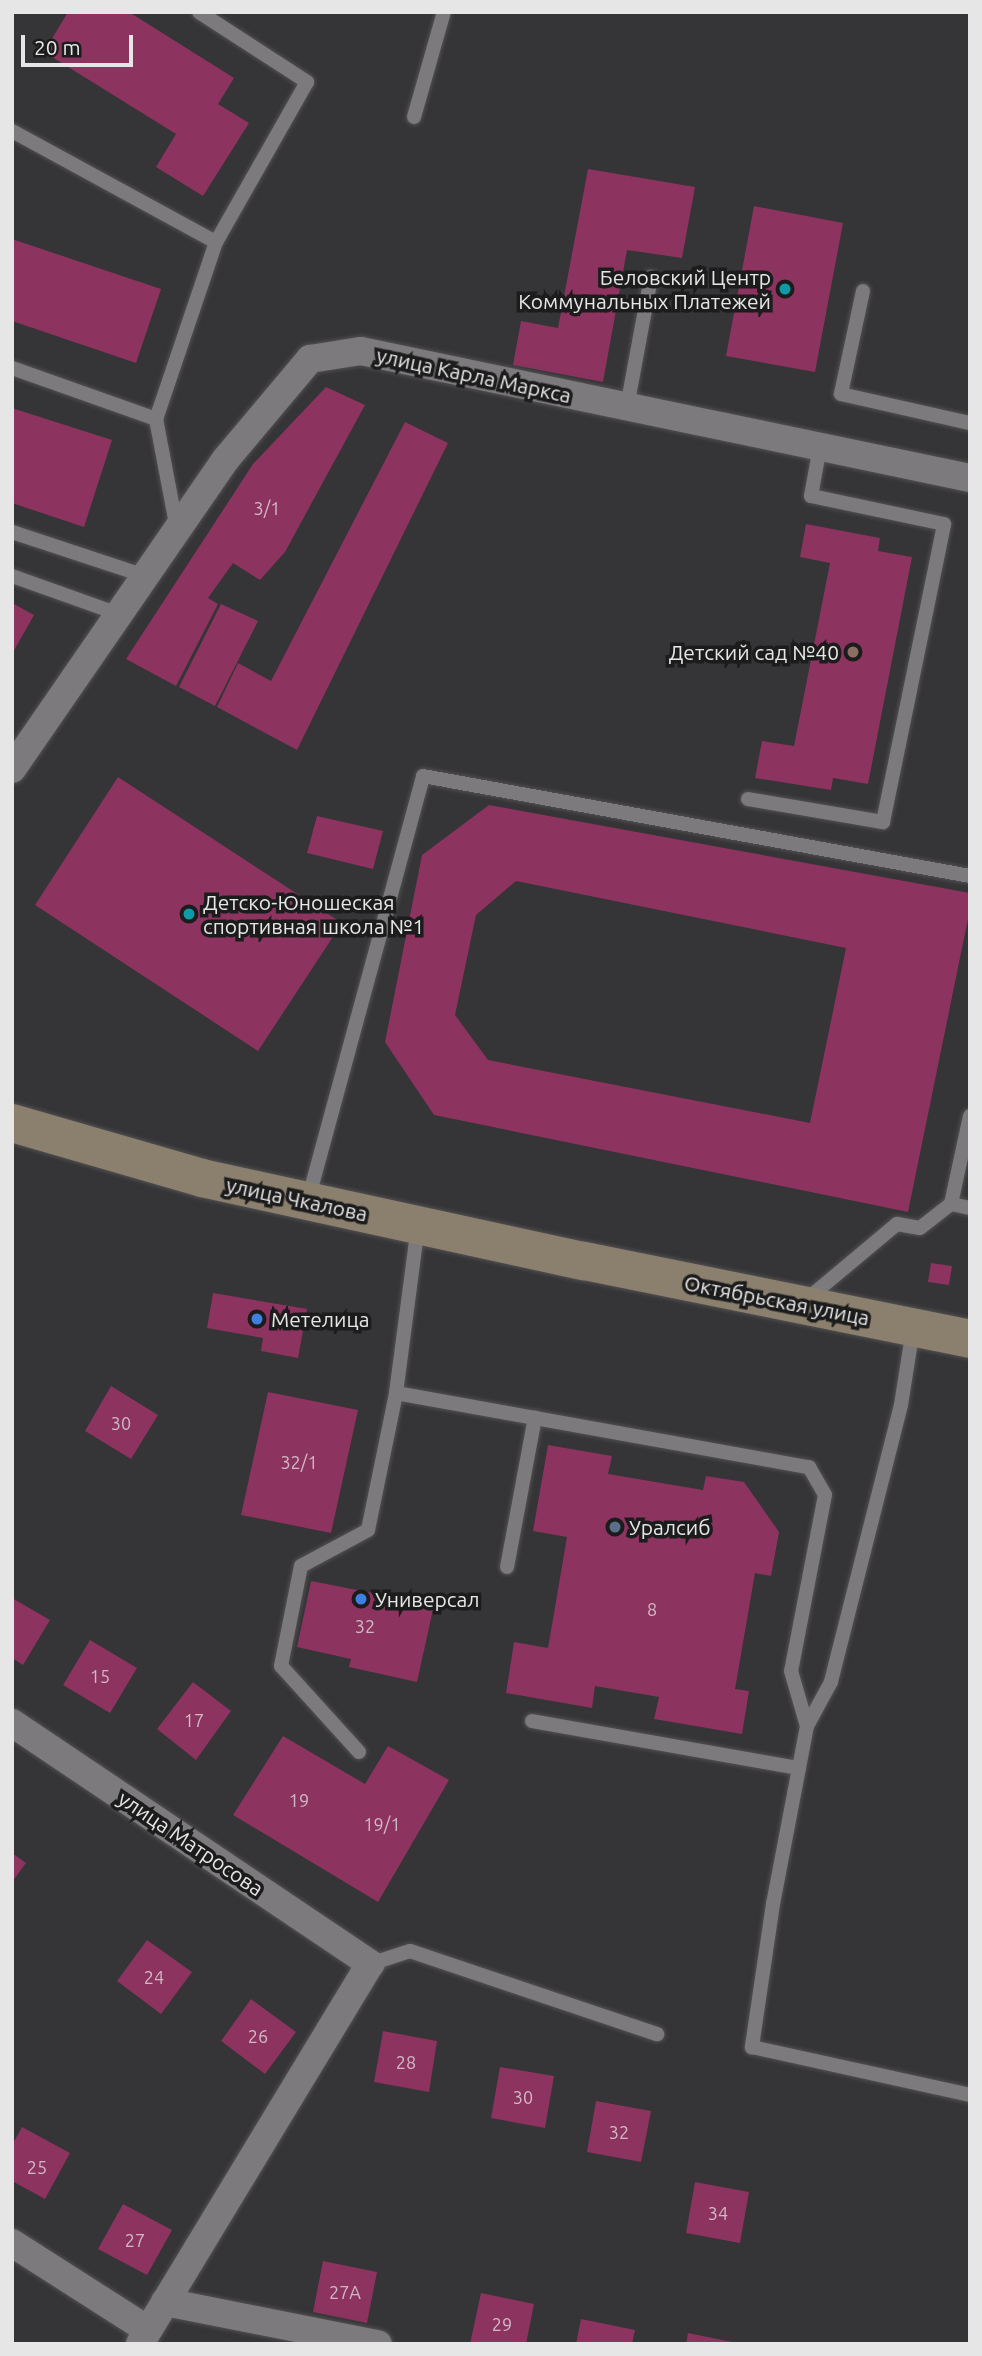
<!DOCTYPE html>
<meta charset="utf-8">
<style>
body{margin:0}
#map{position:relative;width:982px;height:2356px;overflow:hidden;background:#353436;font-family:Ubuntu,sans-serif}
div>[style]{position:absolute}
.building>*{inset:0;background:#8c335f}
.roads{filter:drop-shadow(0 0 2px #525052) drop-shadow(0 0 2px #525052)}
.lane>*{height:14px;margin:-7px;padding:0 7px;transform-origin:7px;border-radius:7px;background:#7d7a7d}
.street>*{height:28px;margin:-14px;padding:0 14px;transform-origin:14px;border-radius:14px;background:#7d7a7d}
.secondary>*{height:38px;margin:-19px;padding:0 19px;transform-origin:19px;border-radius:19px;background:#8b7f6d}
.dots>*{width:19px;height:19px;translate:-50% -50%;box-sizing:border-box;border:4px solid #1c1c1d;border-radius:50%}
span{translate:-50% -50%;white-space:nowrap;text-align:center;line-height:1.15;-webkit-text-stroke:7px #1c1c1d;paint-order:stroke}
.number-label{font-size:18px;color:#d0b9c5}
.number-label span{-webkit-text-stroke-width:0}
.poi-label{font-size:21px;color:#e7e6e7}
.right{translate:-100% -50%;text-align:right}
.left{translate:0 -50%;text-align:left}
.street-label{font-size:21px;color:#e7e6e7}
.frame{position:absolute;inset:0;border:14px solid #e7e6e7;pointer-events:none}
.scale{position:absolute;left:21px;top:35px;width:112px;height:32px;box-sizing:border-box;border:4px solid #e7e6e7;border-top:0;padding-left:9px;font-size:21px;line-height:24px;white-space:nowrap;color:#e7e6e7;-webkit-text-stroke:5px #1c1c1d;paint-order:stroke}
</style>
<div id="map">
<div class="building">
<div style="clip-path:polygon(68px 12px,129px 12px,234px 78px,218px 104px,249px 123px,203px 196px,156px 167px,176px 134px,44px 52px)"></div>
<div style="clip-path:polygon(588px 169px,695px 187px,682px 258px,627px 250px,603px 382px,513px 365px,521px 321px,558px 328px)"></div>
<div style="clip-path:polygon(754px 206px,843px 223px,815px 372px,726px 356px)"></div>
<div style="clip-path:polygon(12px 239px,161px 289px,136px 363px,12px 321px)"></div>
<div style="clip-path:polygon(326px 387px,365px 405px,285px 552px,260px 580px,233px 563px,208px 598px,218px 604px,176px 686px,126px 659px,253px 464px)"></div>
<div style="clip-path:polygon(12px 408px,112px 440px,84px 527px,12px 503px)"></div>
<div style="clip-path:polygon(405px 422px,448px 443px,297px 750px,217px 707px,238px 663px,271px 681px)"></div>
<div style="clip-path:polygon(806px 524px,880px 538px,878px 551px,912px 557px,868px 784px,833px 778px,831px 790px,755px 778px,762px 741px,794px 746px,830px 563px,800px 557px)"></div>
<div style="clip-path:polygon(12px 603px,34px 615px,12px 654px)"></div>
<div style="clip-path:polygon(221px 604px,258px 621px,215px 706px,179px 687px)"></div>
<div style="clip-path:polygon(118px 777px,342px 923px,258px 1051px,35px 905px)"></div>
<div style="clip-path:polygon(evenodd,489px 805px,970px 893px,970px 909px,908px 1212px,434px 1115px,385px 1042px,422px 855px,489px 805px,516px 881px,846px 948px,810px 1123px,488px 1060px,455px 1015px,476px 915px,516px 881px)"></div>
<div style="clip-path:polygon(317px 816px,383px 831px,373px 869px,307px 853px)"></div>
<div style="clip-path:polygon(931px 1263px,952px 1266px,949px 1285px,928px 1282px)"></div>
<div style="clip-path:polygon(213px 1293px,307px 1309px,298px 1358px,261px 1351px,263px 1338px,207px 1328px)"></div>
<div style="clip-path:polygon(111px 1386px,158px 1415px,131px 1459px,85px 1431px)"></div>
<div style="clip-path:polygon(268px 1392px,358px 1410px,331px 1533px,241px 1515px)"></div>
<div style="clip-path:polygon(548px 1445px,612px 1456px,608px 1474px,703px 1490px,706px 1476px,744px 1482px,779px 1532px,771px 1576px,755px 1573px,735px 1689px,749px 1691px,742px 1734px,654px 1719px,659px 1697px,595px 1686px,592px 1708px,506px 1693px,514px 1642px,548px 1648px,567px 1537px,533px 1531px)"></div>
<div style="clip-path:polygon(311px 1581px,434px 1605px,417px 1682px,349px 1667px,351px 1659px,297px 1647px)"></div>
<div style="clip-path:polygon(12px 1598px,50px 1620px,23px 1665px,12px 1658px)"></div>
<div style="clip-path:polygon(90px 1640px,137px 1668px,110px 1713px,63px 1685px)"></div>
<div style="clip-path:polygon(193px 1682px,231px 1711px,196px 1760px,157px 1729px)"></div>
<div style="clip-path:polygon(283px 1736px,365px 1784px,388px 1746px,449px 1780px,378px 1902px,233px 1815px)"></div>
<div style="clip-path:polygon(12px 1853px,26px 1863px,12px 1882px)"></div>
<div style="clip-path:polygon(147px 1940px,192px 1972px,161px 2014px,117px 1981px)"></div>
<div style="clip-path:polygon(251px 1999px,296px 2032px,265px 2074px,221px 2041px)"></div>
<div style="clip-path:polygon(383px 2031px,437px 2041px,429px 2092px,374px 2082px)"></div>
<div style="clip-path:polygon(500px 2067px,554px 2076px,545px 2128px,491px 2118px)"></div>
<div style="clip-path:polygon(596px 2101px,651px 2111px,641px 2162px,587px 2152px)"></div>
<div style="clip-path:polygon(22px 2127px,70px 2153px,45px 2199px,12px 2181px,12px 2145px)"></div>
<div style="clip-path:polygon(695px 2182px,749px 2192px,740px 2243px,686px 2233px)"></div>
<div style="clip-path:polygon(123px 2204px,172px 2230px,147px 2275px,98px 2249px)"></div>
<div style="clip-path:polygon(323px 2261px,377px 2272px,367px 2323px,313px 2312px)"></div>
<div style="clip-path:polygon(481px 2293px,534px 2304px,526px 2344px,470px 2344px)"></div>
<div style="clip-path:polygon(581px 2319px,635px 2330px,632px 2344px,576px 2344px)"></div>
<div style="clip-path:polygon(688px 2333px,737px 2343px,737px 2344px,686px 2344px)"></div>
</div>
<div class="roads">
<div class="lane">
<div style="left:199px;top:12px;width:129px;rotate:32.9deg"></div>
<div style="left:307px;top:82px;width:184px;rotate:119.6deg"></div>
<div style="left:414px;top:117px;width:109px;rotate:-74.1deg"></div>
<div style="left:12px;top:131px;width:232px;rotate:28.6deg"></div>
<div style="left:216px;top:242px;width:187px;rotate:108.7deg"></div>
<div style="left:863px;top:291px;width:105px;rotate:102.1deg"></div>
<div style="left:841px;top:394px;width:132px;rotate:12.7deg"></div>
<div style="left:12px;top:368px;width:153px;rotate:19.5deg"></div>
<div style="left:156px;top:419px;width:112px;rotate:79.2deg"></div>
<div style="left:627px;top:407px;width:132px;rotate:-79.5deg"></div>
<div style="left:12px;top:532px;width:140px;rotate:18.3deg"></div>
<div style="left:12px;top:576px;width:114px;rotate:19.6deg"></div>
<div style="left:748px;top:799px;width:137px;rotate:9.7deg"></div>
<div style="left:883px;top:822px;width:304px;rotate:-78.4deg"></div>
<div style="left:944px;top:524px;width:136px;rotate:-168.1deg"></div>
<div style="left:811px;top:496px;width:50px;rotate:-79.6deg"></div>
<div style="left:970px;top:1116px;width:90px;rotate:102.2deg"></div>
<div style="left:951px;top:1204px;width:19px;rotate:12deg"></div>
<div style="left:308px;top:1200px;width:439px;rotate:-74.8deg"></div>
<div style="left:423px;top:776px;width:556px;rotate:10.36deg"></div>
<div style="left:806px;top:1300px;width:119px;rotate:-39.9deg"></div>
<div style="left:897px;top:1224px;width:23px;rotate:10deg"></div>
<div style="left:920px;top:1228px;width:39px;rotate:-38deg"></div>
<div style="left:913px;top:1329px;width:77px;rotate:99deg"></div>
<div style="left:901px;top:1405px;width:286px;rotate:104.2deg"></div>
<div style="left:831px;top:1682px;width:50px;rotate:118.6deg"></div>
<div style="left:807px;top:1726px;width:181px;rotate:100.8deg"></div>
<div style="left:773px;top:1904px;width:145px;rotate:98.4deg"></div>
<div style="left:752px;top:2047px;width:223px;rotate:12.4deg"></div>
<div style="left:396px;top:1393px;width:420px;rotate:10.2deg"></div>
<div style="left:809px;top:1467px;width:32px;rotate:60deg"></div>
<div style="left:825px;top:1495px;width:179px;rotate:100.9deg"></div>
<div style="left:791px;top:1671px;width:57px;rotate:73.8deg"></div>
<div style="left:507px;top:1567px;width:152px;rotate:-79.4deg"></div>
<div style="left:532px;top:1721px;width:271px;rotate:10deg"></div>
<div style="left:359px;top:1752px;width:116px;rotate:-132.2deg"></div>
<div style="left:281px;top:1666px;width:102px;rotate:-78.7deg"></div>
<div style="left:301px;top:1566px;width:76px;rotate:-28.2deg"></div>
<div style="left:368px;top:1530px;width:140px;rotate:-78.4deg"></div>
<div style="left:396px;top:1393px;width:167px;rotate:-82.5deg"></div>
<div style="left:370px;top:1964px;width:42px;rotate:-18deg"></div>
<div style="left:410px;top:1951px;width:261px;rotate:18.6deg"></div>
</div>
<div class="street">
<div style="left:12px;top:769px;width:377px;rotate:-55.4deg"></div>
<div style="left:226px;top:459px;width:131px;rotate:-50deg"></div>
<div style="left:310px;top:359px;width:52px;rotate:-8.9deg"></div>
<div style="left:361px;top:351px;width:622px;rotate:11.78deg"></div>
<div style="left:12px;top:1723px;width:432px;rotate:33.9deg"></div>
<div style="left:370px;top:1964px;width:444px;rotate:121.2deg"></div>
<div style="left:12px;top:2243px;width:161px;rotate:32.6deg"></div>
<div style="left:165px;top:2302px;width:217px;rotate:11.2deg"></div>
</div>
<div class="secondary">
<div style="left:12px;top:1123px;width:198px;rotate:16.1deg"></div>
<div style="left:202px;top:1178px;width:391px;rotate:12.3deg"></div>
<div style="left:584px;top:1261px;width:394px;rotate:11.4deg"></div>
</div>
</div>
<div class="dots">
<div style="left:785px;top:289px;background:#0f9aa8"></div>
<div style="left:853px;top:652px;background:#8d6e63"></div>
<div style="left:189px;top:914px;background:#0f9aa8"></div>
<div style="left:257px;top:1319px;background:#3f7fe0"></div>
<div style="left:615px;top:1527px;background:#5c6f8a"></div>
<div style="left:361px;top:1599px;background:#3f7fe0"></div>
</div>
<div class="number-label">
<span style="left:267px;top:508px">3/1</span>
<span style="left:121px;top:1423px">30</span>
<span style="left:299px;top:1462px">32/1</span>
<span style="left:652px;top:1609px">8</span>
<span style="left:365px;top:1626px">32</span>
<span style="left:100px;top:1676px">15</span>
<span style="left:194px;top:1720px">17</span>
<span style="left:299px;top:1800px">19</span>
<span style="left:382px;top:1824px">19/1</span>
<span style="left:154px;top:1977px">24</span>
<span style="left:258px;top:2036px">26</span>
<span style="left:406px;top:2062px">28</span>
<span style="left:523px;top:2097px">30</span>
<span style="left:619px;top:2132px">32</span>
<span style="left:37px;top:2167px">25</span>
<span style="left:718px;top:2213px">34</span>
<span style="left:135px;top:2240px">27</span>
<span style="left:345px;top:2292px">27А</span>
<span style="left:502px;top:2324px">29</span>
</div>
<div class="poi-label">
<span class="right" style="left:771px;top:289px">Беловский Центр<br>Коммунальных Платежей</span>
<span class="right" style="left:839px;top:652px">Детский сад №40</span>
<span class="left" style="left:203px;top:914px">Детско-Юношеская<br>спортивная школа №1</span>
<span class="left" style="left:271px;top:1319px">Метелица</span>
<span class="left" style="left:629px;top:1527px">Уралсиб</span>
<span class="left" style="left:375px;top:1599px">Универсал</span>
</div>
<div class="street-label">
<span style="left:474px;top:375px;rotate:12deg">улица Карла Маркса</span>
<span style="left:297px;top:1199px;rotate:12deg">улица Чкалова</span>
<span style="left:777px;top:1300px;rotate:11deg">Октябрьская улица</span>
<span style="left:191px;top:1843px;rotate:34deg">улица Матросова</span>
</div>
<div class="frame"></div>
<div class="scale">20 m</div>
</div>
